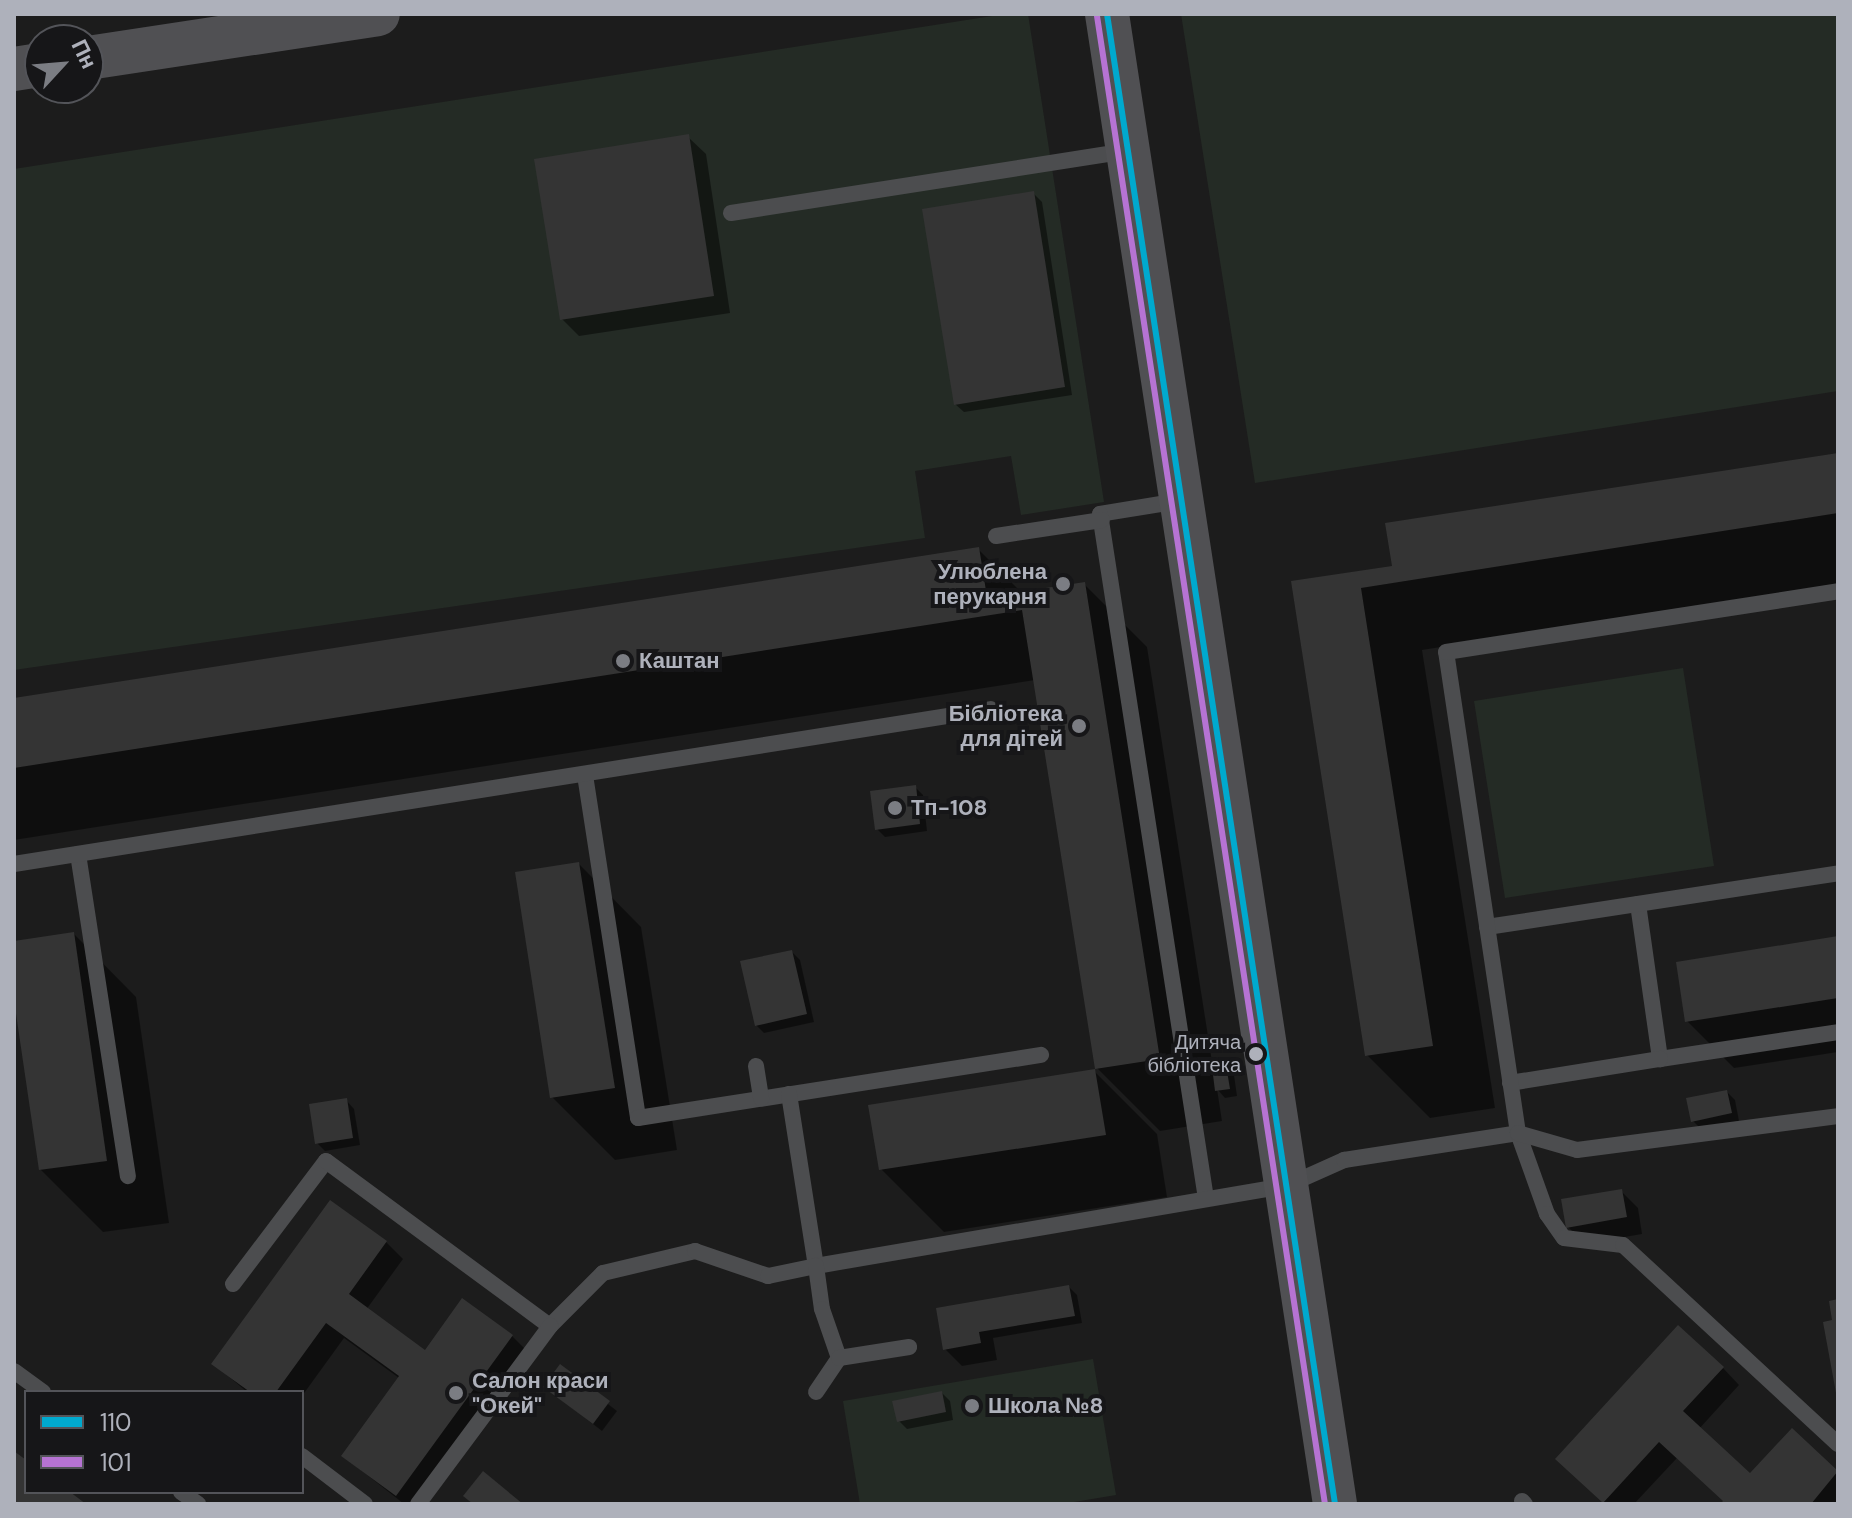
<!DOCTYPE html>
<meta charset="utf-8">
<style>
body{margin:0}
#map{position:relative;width:1852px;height:1518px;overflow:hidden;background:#1c1c1c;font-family:"DM Sans",sans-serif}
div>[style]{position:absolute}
.green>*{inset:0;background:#242b25}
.shadow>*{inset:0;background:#0007}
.building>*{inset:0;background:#343434}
.lane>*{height:16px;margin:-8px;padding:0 8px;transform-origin:8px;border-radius:8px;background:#4c4d4f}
.secondary>*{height:44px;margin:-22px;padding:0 22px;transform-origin:22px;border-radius:22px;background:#505053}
.bus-1>*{height:6px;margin:-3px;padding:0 3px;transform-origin:3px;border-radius:3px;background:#00a9ce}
.bus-2>*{height:6px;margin:-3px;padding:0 3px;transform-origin:3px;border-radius:3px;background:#b673d3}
.dots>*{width:22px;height:22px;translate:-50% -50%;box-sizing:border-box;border:4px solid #161618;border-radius:50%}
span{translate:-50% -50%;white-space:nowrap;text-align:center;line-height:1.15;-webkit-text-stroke:8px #161618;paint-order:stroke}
.bus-label{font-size:20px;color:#aeb1bb}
.right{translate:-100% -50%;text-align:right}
.poi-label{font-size:22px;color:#aeb1bb;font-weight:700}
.left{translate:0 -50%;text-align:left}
.frame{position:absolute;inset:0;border:16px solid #aeb1bb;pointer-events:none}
.legend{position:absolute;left:24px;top:1390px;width:280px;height:104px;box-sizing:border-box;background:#161618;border:2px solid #535459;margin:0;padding:10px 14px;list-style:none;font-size:24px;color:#aeb1bb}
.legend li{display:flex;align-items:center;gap:16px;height:40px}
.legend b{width:40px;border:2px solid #535459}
.north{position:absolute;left:24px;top:24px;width:80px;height:80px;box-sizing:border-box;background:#161618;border:2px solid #535459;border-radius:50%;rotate:64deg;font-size:22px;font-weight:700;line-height:32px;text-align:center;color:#aeb1bb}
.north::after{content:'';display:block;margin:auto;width:28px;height:36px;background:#7b7d83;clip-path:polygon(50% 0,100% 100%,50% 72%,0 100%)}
</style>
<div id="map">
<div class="green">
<div style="clip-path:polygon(1005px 14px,1028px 14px,1104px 502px,1021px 515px,1011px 456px,915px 471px,925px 538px,14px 670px,14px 169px)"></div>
<div style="clip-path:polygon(1181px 14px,1838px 14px,1838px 391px,1255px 483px)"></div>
<div style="clip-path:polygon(1683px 668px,1714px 866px,1505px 898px,1474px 701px)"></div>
<div style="clip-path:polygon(1093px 1359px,1116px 1495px,1062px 1504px,860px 1504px,843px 1401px)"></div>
</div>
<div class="shadow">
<div style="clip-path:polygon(688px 137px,706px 154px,730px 313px,579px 336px,562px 319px)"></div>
<div style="clip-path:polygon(1033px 193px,1042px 202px,1072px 395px,964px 412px,955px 404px)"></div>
<div style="clip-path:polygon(1838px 455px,1838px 585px,1422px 650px,1495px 1108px,1430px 1118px,1367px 1055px,1293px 583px,1394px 568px)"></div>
<div style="clip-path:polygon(979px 550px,1023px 594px,1084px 584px,1147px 647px,1213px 1068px,1226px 1067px,1234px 1075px,1237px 1096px,1225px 1098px,1217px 1089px,1222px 1121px,1160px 1131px,1097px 1068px,1035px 680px,14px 840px,14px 700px)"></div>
<div style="clip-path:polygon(915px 787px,923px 795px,927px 831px,885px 837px,877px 829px)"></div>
<div style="clip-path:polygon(579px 864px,641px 927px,677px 1150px,615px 1160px,552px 1097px)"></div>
<div style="clip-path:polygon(74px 934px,136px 997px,169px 1223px,103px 1232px,40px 1169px,14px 986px,14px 943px)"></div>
<div style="clip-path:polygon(1838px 938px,1838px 1052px,1734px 1068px,1687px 1021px)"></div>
<div style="clip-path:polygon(792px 952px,800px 960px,814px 1022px,764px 1033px,756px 1025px)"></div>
<div style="clip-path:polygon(1094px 1071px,1157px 1134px,1167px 1197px,944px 1232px,881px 1169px)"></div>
<div style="clip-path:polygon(1727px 1092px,1735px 1100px,1739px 1121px,1701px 1129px,1693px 1121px)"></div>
<div style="clip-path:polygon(346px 1100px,354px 1109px,360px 1145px,325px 1151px,317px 1143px)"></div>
<div style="clip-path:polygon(1621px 1191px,1638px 1208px,1642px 1234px,1585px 1244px,1568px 1227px)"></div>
<div style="clip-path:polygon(386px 1242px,403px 1259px,366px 1310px,425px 1352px,512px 1336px,529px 1353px,420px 1504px,404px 1504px,343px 1456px,399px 1378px,344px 1338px,302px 1396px,302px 1392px,247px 1392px,214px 1364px)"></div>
<div style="clip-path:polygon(1069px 1287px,1077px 1295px,1082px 1323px,993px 1338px,997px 1360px,962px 1366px,945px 1349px)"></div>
<div style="clip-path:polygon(560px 1367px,617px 1411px,602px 1431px,545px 1387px)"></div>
<div style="clip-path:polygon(1723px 1368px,1739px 1385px,1699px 1429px,1750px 1476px,1792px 1431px,1838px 1474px,1838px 1504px,1723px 1504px,1725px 1501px,1677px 1458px,1634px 1504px,1606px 1504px,1575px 1476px)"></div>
<div style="clip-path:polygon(942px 1393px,950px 1401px,953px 1420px,907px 1429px,899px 1421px)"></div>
</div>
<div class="building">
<div style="clip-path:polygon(689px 134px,714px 296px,560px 320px,534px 159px)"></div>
<div style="clip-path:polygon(1034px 191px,1065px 387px,954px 405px,922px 209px)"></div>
<div style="clip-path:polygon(1838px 453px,1838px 513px,1361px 588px,1433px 1046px,1365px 1056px,1291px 581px,1392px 566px,1385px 523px)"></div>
<div style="clip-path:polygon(979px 547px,987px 597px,1085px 582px,1160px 1059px,1095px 1069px,1022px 610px,14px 768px,14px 698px)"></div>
<div style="clip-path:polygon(916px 785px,920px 824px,875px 830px,870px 791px)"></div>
<div style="clip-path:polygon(579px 862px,615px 1088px,550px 1098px,515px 872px)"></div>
<div style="clip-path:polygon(74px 932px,107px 1161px,39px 1170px,14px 1000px,14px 941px)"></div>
<div style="clip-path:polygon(1838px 936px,1838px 998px,1685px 1022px,1676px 962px)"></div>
<div style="clip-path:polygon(792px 950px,807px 1014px,755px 1026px,740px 961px)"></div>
<div style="clip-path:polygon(1226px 1065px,1230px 1089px,1215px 1091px,1212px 1067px)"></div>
<div style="clip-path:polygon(1095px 1069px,1106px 1135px,879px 1170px,868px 1105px)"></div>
<div style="clip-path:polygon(1727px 1090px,1732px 1113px,1691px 1122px,1686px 1098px)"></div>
<div style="clip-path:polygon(347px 1098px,353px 1138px,315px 1144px,309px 1104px)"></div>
<div style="clip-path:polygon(1622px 1189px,1627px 1217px,1566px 1228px,1561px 1199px)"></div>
<div style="clip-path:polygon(330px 1200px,387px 1241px,349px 1294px,425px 1350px,462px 1298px,513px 1335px,396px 1496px,341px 1456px,399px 1376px,326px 1323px,276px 1392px,250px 1392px,211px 1364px)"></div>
<div style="clip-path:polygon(1069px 1285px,1075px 1316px,979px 1332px,981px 1343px,943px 1350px,936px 1308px)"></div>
<div style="clip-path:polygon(1838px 1299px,1838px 1393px,1836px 1393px,1823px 1322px,1832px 1320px,1829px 1301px)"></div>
<div style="clip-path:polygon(1678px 1325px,1724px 1367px,1683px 1411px,1750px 1473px,1792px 1428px,1838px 1471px,1811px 1504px,1720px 1504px,1723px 1501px,1659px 1442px,1603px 1503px,1555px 1459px)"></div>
<div style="clip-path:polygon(560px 1364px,610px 1401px,593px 1424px,543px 1387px)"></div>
<div style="clip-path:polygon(942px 1391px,946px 1412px,897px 1422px,892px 1401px)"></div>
<div style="clip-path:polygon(14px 1451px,26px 1460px,26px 1492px,70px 1492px,86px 1504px,14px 1504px)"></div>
<div style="clip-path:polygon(483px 1471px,523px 1504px,473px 1504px,463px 1496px)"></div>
</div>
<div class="lane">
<div style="left:731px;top:213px;width:399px;rotate:-8.9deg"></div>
<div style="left:1179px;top:501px;width:80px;rotate:170.7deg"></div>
<div style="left:1100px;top:514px;width:693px;rotate:81.2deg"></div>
<div style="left:996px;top:536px;width:107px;rotate:-8.6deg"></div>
<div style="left:585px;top:775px;width:347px;rotate:81.2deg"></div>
<div style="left:638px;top:1118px;width:408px;rotate:-8.9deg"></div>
<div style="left:78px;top:854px;width:326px;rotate:81.2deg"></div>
<div style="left:14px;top:864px;width:989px;rotate:-9.01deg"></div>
<div style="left:1638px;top:904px;width:157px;rotate:81.9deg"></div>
<div style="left:1660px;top:1059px;width:180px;rotate:-8.6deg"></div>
<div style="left:1487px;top:927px;width:355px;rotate:-8.7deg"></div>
<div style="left:756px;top:1066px;width:33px;rotate:81deg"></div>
<div style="left:1510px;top:1083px;width:152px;rotate:-9.1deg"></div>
<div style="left:789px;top:1094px;width:174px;rotate:81.1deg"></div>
<div style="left:816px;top:1266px;width:477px;rotate:-9.7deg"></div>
<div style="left:1286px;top:1186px;width:64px;rotate:-24.1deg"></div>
<div style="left:1344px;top:1160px;width:176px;rotate:-8.8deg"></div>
<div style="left:1518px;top:1133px;width:486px;rotate:-98.5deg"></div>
<div style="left:1446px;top:652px;width:397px;rotate:-8.8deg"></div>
<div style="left:1518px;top:1133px;width:86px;rotate:70.3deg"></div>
<div style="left:1547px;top:1214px;width:29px;rotate:55deg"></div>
<div style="left:1564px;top:1238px;width:59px;rotate:6.8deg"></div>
<div style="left:1623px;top:1245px;width:293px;rotate:42.8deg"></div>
<div style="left:1518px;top:1133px;width:61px;rotate:16.1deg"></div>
<div style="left:1577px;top:1150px;width:263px;rotate:-7.4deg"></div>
<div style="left:233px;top:1284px;width:154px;rotate:-52.9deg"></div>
<div style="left:326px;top:1161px;width:278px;rotate:36.4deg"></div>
<div style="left:550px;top:1326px;width:75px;rotate:-45deg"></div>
<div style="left:603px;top:1273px;width:95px;rotate:-13.4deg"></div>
<div style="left:695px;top:1251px;width:77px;rotate:18.9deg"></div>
<div style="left:768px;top:1276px;width:49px;rotate:-11.8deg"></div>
<div style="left:816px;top:1266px;width:43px;rotate:82.1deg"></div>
<div style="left:822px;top:1309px;width:52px;rotate:70.9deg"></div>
<div style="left:839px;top:1358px;width:41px;rotate:124.1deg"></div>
<div style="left:839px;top:1358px;width:71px;rotate:-8.9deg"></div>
<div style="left:14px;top:1371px;width:36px;rotate:36deg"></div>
<div style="left:302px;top:1456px;width:79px;rotate:37.3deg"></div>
<div style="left:181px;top:1492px;width:21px;rotate:35deg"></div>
<div style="left:1522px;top:1501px;width:4px;rotate:45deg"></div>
<div style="left:418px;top:1504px;width:222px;rotate:-53.4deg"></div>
</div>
<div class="secondary">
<div style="left:1107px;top:14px;width:1507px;rotate:81.3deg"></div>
<div style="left:88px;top:58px;width:293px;rotate:-8.6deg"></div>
<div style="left:14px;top:69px;width:26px;rotate:-9deg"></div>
</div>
<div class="bus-1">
<div style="left:1107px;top:14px;width:1507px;rotate:81.3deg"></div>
</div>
<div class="bus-2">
<div style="left:1097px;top:16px;width:1505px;rotate:81.29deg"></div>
</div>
<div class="dots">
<div style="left:1063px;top:584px;background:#7b7d83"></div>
<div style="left:623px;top:661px;background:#7b7d83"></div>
<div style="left:1079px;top:726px;background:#7b7d83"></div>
<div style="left:895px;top:808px;background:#7b7d83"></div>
<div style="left:1256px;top:1054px;background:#aeb1bb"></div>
<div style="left:456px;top:1393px;background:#7b7d83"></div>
<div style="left:972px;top:1406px;background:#7b7d83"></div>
</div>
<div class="bus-label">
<span class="right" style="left:1241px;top:1054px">Дитяча<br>бібліотека</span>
</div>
<div class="poi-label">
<span class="right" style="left:1047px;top:584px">Улюблена<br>перукарня</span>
<span class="left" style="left:639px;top:661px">Каштан</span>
<span class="right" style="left:1063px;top:726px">Бібліотека<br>для дітей</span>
<span class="left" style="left:911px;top:808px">Тп-108</span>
<span class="left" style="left:472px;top:1393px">Салон краси<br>"Окей"</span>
<span class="left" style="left:988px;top:1406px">Школа №8</span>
</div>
<div class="frame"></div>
<ul class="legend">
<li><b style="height:10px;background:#00a9ce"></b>110</li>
<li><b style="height:10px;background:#b673d3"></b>101</li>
</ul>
<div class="north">Пн</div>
</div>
